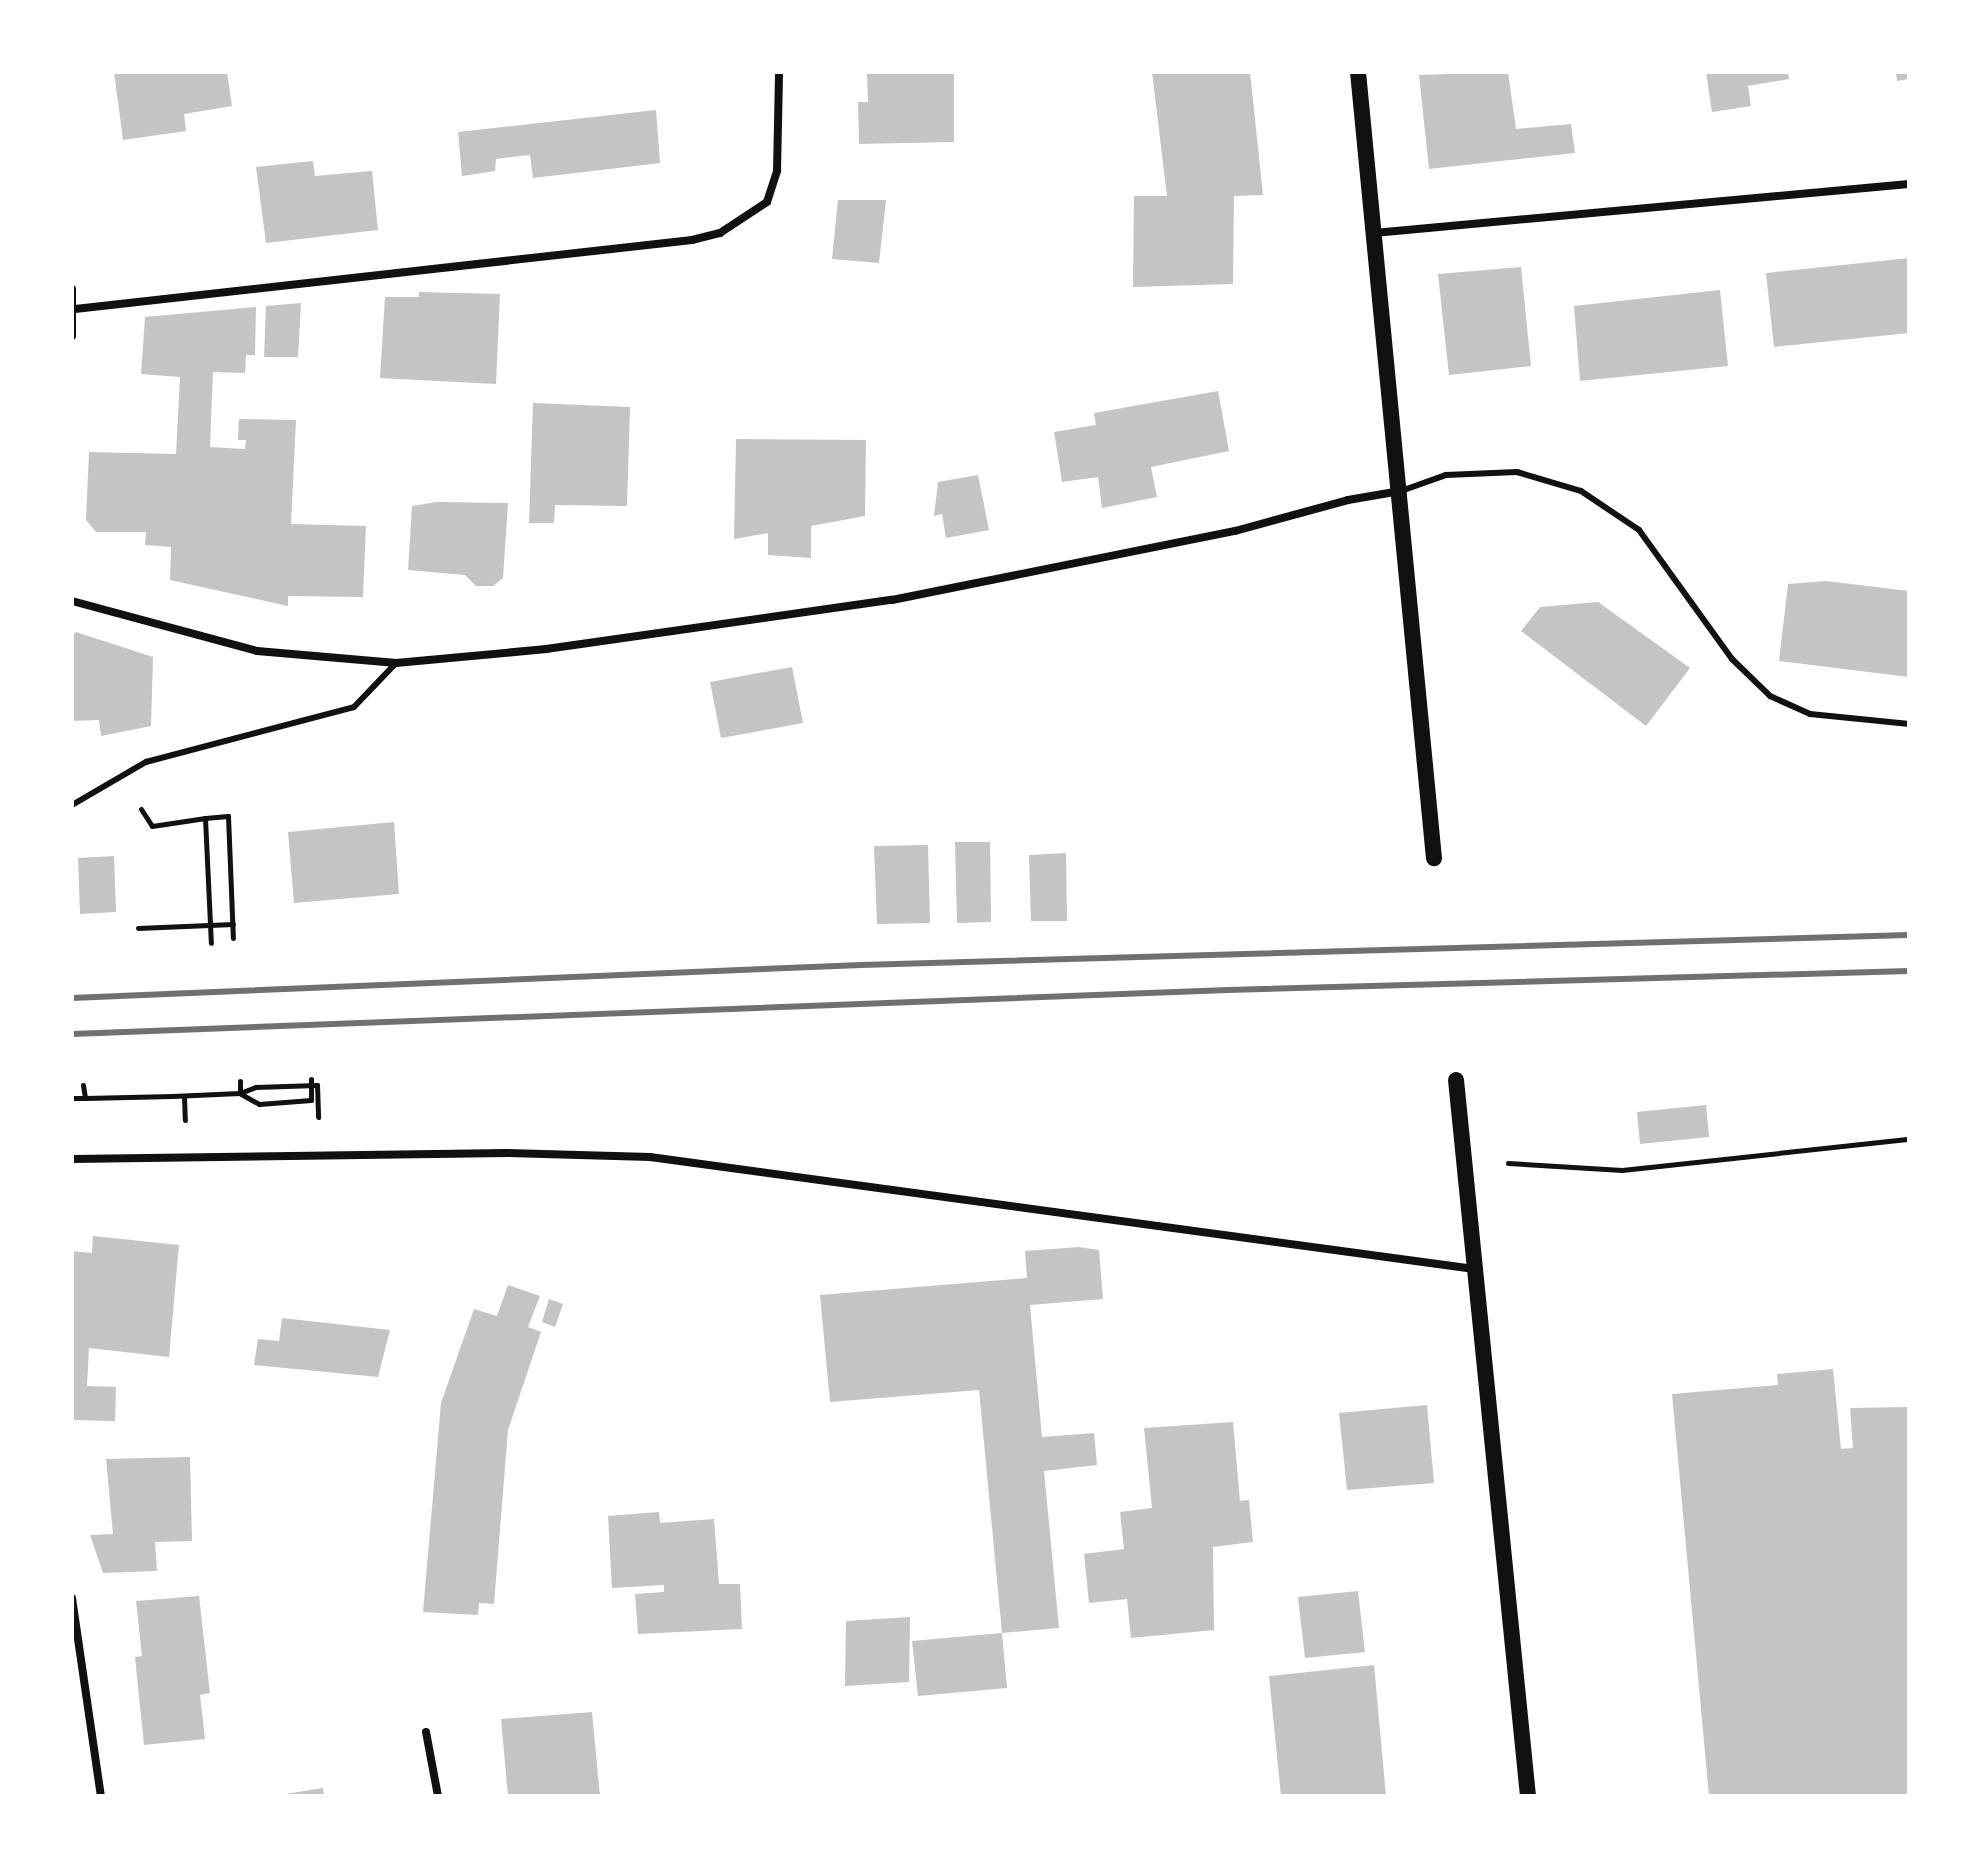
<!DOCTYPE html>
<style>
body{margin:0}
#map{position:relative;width:1981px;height:1868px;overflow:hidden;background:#fff;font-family:"Libre Baskerville",serif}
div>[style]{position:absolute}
.building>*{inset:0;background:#c4c4c4}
.path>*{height:5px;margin:-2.5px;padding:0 2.5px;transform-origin:2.5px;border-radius:2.5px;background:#111}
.service>*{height:6px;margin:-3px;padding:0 3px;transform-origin:3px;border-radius:3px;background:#111}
.minor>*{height:8px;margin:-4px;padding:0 4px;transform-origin:4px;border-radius:4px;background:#111}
.secondary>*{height:16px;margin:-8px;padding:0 8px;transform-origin:8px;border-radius:8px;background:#111}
.rail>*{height:6px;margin:-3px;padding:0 3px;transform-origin:3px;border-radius:3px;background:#707070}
span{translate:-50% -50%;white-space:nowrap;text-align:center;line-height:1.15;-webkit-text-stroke:6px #fff;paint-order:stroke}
.frame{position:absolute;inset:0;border:74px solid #fff;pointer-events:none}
</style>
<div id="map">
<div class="building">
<div style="clip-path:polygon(114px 72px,227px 72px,232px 106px,184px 114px,186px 131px,123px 140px)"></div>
<div style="clip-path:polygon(867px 72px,954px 72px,954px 142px,859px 144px,858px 102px,868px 102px)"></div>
<div style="clip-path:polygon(1152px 72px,1250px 72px,1263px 195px,1234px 196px,1233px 284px,1133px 287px,1134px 196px,1167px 196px)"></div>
<div style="clip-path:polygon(1508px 72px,1516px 129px,1571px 124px,1575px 153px,1429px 169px,1419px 75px)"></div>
<div style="clip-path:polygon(1706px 72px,1788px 72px,1789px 79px,1748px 86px,1751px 106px,1712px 112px)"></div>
<div style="clip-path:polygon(1896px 72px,1909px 72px,1909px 79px,1897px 81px)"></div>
<div style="clip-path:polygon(656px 110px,660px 163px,533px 178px,530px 155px,496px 159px,495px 171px,462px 176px,458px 132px)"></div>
<div style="clip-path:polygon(313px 161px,315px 176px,372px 171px,378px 230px,266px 243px,256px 167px)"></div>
<div style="clip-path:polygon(838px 200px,886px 200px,879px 263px,832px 259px)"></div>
<div style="clip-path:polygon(1909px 258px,1909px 333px,1774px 347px,1766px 273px)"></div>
<div style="clip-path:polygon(1521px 267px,1531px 366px,1449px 375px,1438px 274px)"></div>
<div style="clip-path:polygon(1720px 290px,1728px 366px,1580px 381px,1574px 306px)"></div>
<div style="clip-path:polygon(419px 292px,500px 294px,496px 384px,380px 378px,385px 297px,419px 297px)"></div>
<div style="clip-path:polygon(301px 303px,298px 357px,264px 357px,266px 306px)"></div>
<div style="clip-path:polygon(256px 307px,255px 355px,246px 355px,245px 373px,213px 372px,210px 447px,245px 449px,246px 440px,238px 440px,239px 419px,296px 420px,291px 524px,366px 526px,363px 597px,288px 596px,288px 606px,170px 580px,171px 547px,145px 545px,146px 532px,96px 532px,86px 520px,89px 452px,176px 454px,180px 377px,141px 374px,145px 317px)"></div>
<div style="clip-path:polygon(1218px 391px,1229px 451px,1151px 467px,1157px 497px,1102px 508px,1098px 477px,1062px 482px,1054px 432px,1096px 425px,1094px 413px)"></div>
<div style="clip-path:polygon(533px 403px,630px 407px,627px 506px,555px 505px,554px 523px,529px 523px)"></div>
<div style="clip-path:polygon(736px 439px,866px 440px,865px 516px,811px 526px,811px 558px,768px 555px,768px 533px,734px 539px)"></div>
<div style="clip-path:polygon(978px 475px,989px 530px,946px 538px,942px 514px,934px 516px,938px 482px)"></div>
<div style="clip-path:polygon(437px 502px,508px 503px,503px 578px,493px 586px,476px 586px,465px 575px,408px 570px,412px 506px)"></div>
<div style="clip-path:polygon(1826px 581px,1909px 591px,1909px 677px,1779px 661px,1788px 584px)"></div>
<div style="clip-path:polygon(1598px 602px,1690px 668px,1646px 726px,1521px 631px,1540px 607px)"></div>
<div style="clip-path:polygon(76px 632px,153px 657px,151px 726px,101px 736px,99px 720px,72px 721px,72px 635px)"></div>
<div style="clip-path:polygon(792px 667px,803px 723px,721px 738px,710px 682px)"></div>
<div style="clip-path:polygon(394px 822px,399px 894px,294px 903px,288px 832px)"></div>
<div style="clip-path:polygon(955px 842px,990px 842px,991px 922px,957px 923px)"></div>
<div style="clip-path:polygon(928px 845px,930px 923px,877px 924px,874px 846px)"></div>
<div style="clip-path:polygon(1066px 853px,1067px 921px,1031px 921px,1029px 855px)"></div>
<div style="clip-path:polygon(114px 856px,116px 912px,80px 914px,78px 858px)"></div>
<div style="clip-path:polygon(1706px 1105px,1709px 1137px,1640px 1144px,1637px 1112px)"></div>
<div style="clip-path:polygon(93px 1236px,179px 1245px,169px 1357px,89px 1348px,87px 1386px,116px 1387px,115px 1421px,72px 1420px,72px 1251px,92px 1253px)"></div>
<div style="clip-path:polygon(1079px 1247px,1099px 1250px,1103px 1299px,1030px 1305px,1042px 1437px,1094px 1433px,1097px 1465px,1044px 1471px,1059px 1628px,1002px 1633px,979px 1390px,830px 1402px,820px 1295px,1027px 1278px,1025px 1251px)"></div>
<div style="clip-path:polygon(508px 1285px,540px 1296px,528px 1327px,541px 1332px,508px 1430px,494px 1604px,479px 1603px,478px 1615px,423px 1612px,441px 1403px,474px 1309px,497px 1316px)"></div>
<div style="clip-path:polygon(549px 1299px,563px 1304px,555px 1327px,542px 1322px)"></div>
<div style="clip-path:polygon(282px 1318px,390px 1330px,378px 1377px,254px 1365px,258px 1339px,279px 1341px)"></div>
<div style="clip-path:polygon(1833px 1369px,1841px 1449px,1853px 1448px,1850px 1408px,1909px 1407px,1909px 1796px,1709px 1796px,1672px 1394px,1778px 1385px,1777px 1374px)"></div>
<div style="clip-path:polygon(1427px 1405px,1434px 1483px,1347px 1490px,1339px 1413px)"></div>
<div style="clip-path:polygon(1233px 1422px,1240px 1501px,1249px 1500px,1253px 1542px,1213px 1547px,1214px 1630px,1131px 1638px,1127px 1599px,1089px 1603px,1084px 1554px,1124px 1549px,1120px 1512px,1152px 1508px,1144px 1428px)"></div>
<div style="clip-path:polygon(190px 1457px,192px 1541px,155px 1542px,157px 1571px,103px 1573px,90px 1535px,113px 1534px,106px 1459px)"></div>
<div style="clip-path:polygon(659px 1512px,660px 1523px,714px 1519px,719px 1584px,740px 1584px,742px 1629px,638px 1634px,635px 1594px,664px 1592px,664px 1585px,612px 1588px,608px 1516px)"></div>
<div style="clip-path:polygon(1358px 1591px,1365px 1652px,1305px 1658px,1298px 1597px)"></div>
<div style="clip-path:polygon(199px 1596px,210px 1693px,200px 1695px,205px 1739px,144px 1745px,135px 1657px,142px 1656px,136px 1601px)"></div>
<div style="clip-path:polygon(910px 1617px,909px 1682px,845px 1686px,846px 1621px)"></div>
<div style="clip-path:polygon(1002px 1633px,1007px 1688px,918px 1696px,912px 1641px)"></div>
<div style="clip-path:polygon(1374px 1665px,1386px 1796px,1281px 1796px,1269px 1676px)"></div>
<div style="clip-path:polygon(592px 1712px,600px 1796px,508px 1796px,501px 1719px)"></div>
<div style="clip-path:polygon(323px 1788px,324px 1796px,286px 1796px,286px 1794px)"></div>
</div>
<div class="path">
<div style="left:141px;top:809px;width:20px;rotate:57deg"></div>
<div style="left:152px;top:826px;width:54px;rotate:-8.6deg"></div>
<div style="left:205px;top:818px;width:125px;rotate:87.3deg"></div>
<div style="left:205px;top:818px;width:23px;rotate:-5deg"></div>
<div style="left:228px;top:816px;width:122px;rotate:87.7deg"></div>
<div style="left:138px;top:928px;width:95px;rotate:-2.4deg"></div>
<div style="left:83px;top:1085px;width:13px;rotate:81deg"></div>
<div style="left:85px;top:1098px;width:87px;rotate:-1.3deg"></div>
<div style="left:172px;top:1096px;width:68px;rotate:-2.5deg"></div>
<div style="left:240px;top:1093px;width:12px;rotate:-90deg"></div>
<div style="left:240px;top:1093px;width:17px;rotate:-21deg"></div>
<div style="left:256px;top:1087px;width:61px;rotate:-1.9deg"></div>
<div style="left:317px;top:1085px;width:32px;rotate:88deg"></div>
<div style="left:241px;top:1094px;width:21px;rotate:29deg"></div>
<div style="left:259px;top:1104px;width:52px;rotate:-4.4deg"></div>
<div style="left:311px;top:1100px;width:21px;rotate:-90deg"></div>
<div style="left:184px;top:1096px;width:24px;rotate:88deg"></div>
<div style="left:72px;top:1098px;width:13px"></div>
<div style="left:1508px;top:1163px;width:114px;rotate:3.5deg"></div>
<div style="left:1622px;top:1170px;width:289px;rotate:-6.2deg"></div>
</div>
<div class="service">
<div style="left:1401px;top:491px;width:48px;rotate:-19.6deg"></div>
<div style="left:1446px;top:475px;width:71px;rotate:-2.4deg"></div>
<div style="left:1517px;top:472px;width:67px;rotate:16.5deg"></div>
<div style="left:1581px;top:491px;width:70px;rotate:33.9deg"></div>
<div style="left:1639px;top:530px;width:159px;rotate:54.2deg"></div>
<div style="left:1732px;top:659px;width:53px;rotate:44.2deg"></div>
<div style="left:1770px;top:696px;width:44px;rotate:24.2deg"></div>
<div style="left:1810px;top:714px;width:100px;rotate:5.8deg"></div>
<div style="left:72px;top:805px;width:86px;rotate:-30.2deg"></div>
<div style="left:146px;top:762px;width:215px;rotate:-14.8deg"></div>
<div style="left:354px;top:707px;width:61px;rotate:-46.3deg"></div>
</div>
<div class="minor">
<div style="left:1374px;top:233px;width:537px;rotate:-5.23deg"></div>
<div style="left:72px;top:289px;width:47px;rotate:90deg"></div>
<div style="left:75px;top:309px;width:621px;rotate:-6.38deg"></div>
<div style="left:692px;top:240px;width:29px;rotate:-14deg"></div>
<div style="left:720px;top:233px;width:56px;rotate:-33.4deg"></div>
<div style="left:767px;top:202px;width:33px;rotate:-72deg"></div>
<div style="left:777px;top:171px;width:99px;rotate:-88.8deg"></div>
<div style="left:72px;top:601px;width:192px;rotate:15.1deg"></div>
<div style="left:257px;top:651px;width:140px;rotate:4.9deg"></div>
<div style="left:396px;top:663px;width:151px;rotate:-5.3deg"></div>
<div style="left:546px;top:649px;width:349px;rotate:-8.1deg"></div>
<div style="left:892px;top:600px;width:350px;rotate:-11.4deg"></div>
<div style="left:1235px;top:531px;width:117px;rotate:-15.3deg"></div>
<div style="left:1348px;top:500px;width:53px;rotate:-9.8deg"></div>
<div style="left:72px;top:1159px;width:435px;rotate:-0.8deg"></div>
<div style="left:507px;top:1153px;width:143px;rotate:1.6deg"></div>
<div style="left:650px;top:1157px;width:832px;rotate:7.74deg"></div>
<div style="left:72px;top:1598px;width:200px;rotate:81.7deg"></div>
<div style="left:426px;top:1732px;width:65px;rotate:79.4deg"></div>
</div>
<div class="secondary">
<div style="left:1358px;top:72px;width:790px;rotate:84.48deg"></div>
<div style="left:1456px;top:1080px;width:720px;rotate:84.26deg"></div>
</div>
<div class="rail">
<div style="left:72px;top:998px;width:790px;rotate:-2.4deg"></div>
<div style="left:861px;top:965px;width:1048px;rotate:-1.64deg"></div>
<div style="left:72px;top:1034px;width:1157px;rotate:-2.18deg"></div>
<div style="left:1228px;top:990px;width:681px;rotate:-1.6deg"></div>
</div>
<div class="frame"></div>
</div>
